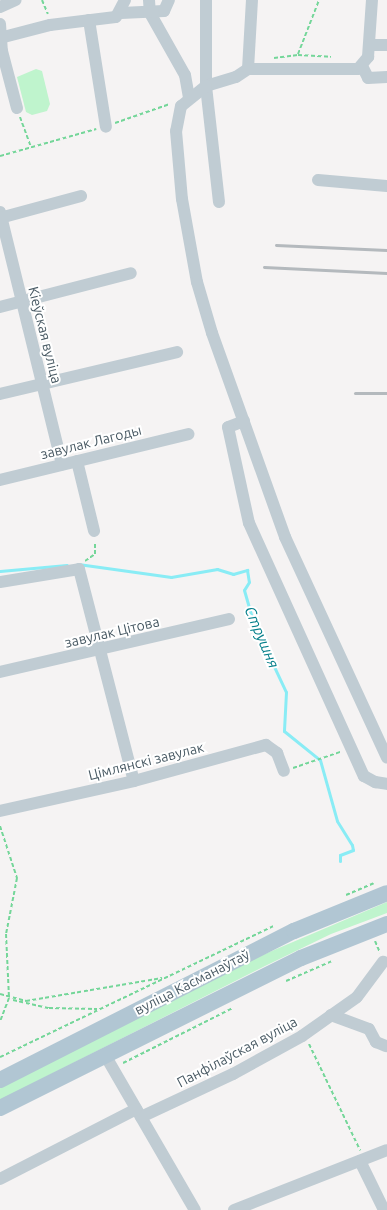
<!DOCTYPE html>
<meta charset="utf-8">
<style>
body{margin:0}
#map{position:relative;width:387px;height:1210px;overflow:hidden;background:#f5f3f3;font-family:Ubuntu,sans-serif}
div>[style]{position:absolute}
.green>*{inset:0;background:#bff4cd}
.stream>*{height:3px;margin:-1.5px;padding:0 1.5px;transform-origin:1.5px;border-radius:1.5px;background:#89ecf5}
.path>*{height:2px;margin-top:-1px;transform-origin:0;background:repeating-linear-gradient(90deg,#74d699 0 4px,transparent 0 6.5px)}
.minor>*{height:12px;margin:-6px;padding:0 6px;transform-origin:6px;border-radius:6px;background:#c0ccd3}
.major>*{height:16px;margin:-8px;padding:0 8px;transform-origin:8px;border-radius:8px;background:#b1c6d3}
.rail>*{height:3px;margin:-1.5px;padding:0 1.5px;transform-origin:1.5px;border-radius:1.5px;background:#b4b9bd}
span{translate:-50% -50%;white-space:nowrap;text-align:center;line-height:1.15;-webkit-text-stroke:4px #fff;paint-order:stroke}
.street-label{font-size:14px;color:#485963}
.water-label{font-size:15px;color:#057f8a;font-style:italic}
</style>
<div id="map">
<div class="green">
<div style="clip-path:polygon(36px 69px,42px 71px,50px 104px,47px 111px,32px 115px,26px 112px,17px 77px)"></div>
<div style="clip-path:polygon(387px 902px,387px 913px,331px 934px,265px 966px,0 1100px,0 1088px,260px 956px)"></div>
</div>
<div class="stream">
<div style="left:78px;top:564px;width:94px;rotate:8deg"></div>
<div style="left:171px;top:577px;width:47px;rotate:-9.9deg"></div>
<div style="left:217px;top:569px;width:17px;rotate:17deg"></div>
<div style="left:233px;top:574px;width:15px;rotate:-16deg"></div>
<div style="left:247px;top:570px;width:12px;rotate:81deg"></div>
<div style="left:249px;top:582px;width:9px;rotate:122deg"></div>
<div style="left:244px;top:590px;width:33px;rotate:74deg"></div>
<div style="left:253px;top:622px;width:77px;rotate:64.8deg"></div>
<div style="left:286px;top:692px;width:39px;rotate:93deg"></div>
<div style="left:284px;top:731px;width:46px;rotate:38.9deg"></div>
<div style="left:320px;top:760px;width:63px;rotate:74.4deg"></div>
<div style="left:337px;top:821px;width:28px;rotate:58deg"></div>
<div style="left:352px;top:845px;width:5px;rotate:79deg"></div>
<div style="left:353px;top:850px;width:14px;rotate:159deg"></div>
<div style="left:340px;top:855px;width:6px;rotate:90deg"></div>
<div style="left:0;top:571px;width:67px;rotate:-5.1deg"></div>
</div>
<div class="path">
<div style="left:42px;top:0;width:15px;rotate:67deg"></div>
<div style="left:298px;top:54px;width:58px;rotate:-68.7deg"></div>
<div style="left:274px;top:58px;width:24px;rotate:-7deg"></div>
<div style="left:298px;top:55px;width:33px;rotate:3deg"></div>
<div style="left:20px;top:117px;width:33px;rotate:70deg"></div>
<div style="left:115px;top:123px;width:58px;rotate:-19.1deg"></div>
<div style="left:0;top:156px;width:100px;rotate:-15.7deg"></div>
<div style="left:85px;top:561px;width:12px;rotate:-35deg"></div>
<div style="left:95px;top:554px;width:13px;rotate:-90deg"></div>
<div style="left:293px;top:768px;width:50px;rotate:-18.8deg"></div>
<div style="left:0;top:826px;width:55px;rotate:71.9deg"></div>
<div style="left:17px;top:878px;width:57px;rotate:101.1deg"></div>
<div style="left:6px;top:934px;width:64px;rotate:87.3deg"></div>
<div style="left:9px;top:998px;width:25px;rotate:111deg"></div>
<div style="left:346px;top:895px;width:30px;rotate:-23deg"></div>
<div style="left:375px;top:941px;width:13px;rotate:67deg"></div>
<div style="left:286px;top:981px;width:50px;rotate:-23.5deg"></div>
<div style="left:0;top:994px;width:27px;rotate:15deg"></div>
<div style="left:26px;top:1001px;width:138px;rotate:-9.6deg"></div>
<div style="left:13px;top:1000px;width:37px;rotate:13deg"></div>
<div style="left:49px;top:1008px;width:48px;rotate:1.2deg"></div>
<div style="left:309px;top:1044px;width:118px;rotate:64.3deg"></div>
<div style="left:0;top:1057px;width:303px;rotate:-25.6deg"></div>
<div style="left:123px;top:1063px;width:123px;rotate:-26.6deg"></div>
</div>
<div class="minor">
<div style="left:149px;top:0;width:13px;rotate:86deg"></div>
<div style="left:150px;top:13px;width:71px;rotate:60.6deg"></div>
<div style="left:185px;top:75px;width:22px;rotate:80deg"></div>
<div style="left:206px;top:0;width:86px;rotate:90deg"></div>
<div style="left:206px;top:86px;width:31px;rotate:-17deg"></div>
<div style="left:236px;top:77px;width:14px;rotate:-34deg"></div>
<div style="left:248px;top:69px;width:110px"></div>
<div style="left:358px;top:69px;width:16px;rotate:-50deg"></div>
<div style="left:368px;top:57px;width:57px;rotate:-86deg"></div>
<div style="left:0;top:7px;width:17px;rotate:-24deg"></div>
<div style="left:121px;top:13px;width:43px;rotate:-2.7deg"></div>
<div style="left:164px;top:11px;width:12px;rotate:-66deg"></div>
<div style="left:89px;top:20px;width:108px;rotate:81deg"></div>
<div style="left:0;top:24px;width:27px;rotate:86deg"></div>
<div style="left:2px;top:51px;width:59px;rotate:75.3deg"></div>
<div style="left:0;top:38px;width:52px;rotate:-14.6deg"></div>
<div style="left:50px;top:25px;width:66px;rotate:-6.9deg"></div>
<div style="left:116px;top:17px;width:19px;rotate:-62deg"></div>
<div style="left:370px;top:45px;width:17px"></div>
<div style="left:362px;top:66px;width:13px;rotate:63deg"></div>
<div style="left:368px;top:78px;width:19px;rotate:-3deg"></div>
<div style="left:248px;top:69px;width:69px;rotate:-86.7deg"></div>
<div style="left:318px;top:180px;width:69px;rotate:5deg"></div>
<div style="left:219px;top:202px;width:117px;rotate:-96.4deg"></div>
<div style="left:206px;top:86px;width:32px;rotate:141deg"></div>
<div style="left:181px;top:106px;width:25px;rotate:101deg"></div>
<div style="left:176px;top:131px;width:68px;rotate:85deg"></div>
<div style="left:182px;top:199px;width:84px;rotate:79.8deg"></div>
<div style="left:197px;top:282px;width:53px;rotate:73.6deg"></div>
<div style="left:212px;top:333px;width:217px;rotate:70.3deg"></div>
<div style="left:285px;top:537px;width:243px;rotate:65.2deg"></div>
<div style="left:0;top:212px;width:260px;rotate:76.2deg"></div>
<div style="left:0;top:218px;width:84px;rotate:-15.2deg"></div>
<div style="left:0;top:307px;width:135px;rotate:-14.5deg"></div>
<div style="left:0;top:394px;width:182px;rotate:-13.3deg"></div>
<div style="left:244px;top:421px;width:17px;rotate:159deg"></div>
<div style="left:228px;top:427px;width:98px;rotate:77.7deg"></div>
<div style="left:249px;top:523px;width:278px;rotate:65.6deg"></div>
<div style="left:364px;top:776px;width:13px;rotate:29deg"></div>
<div style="left:375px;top:782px;width:12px;rotate:9deg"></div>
<div style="left:77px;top:461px;width:72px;rotate:76.3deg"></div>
<div style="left:0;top:480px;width:194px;rotate:-13.7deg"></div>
<div style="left:0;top:582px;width:80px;rotate:-9.3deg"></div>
<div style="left:79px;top:569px;width:219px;rotate:75.5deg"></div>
<div style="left:0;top:672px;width:235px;rotate:-13deg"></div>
<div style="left:0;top:811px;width:137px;rotate:-12.6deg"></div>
<div style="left:134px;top:781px;width:137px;rotate:-15.3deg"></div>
<div style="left:266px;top:745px;width:14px;rotate:36deg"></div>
<div style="left:277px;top:753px;width:19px;rotate:69deg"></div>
<div style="left:331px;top:1015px;width:40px;rotate:20.2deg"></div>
<div style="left:369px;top:1029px;width:15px;rotate:62deg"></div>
<div style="left:376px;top:1042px;width:11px;rotate:22deg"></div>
<div style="left:105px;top:1055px;width:179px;rotate:59.9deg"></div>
<div style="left:141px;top:1117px;width:102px;rotate:-25.1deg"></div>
<div style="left:233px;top:1074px;width:79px;rotate:-28.8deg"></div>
<div style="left:302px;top:1036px;width:67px;rotate:-35.3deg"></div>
<div style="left:357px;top:997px;width:44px;rotate:-53.4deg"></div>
<div style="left:360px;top:1161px;width:55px;rotate:63.9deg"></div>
<div style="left:0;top:1179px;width:153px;rotate:-27.2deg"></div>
<div style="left:234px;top:1210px;width:164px;rotate:-21.4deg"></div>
</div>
<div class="major">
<div style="left:0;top:1080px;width:330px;rotate:-26.9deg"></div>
<div style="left:294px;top:931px;width:100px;rotate:-22.2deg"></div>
<div style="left:0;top:1108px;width:336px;rotate:-26.5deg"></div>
<div style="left:301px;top:958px;width:92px;rotate:-21.6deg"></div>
</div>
<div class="rail">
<div style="left:276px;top:245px;width:111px;rotate:2.6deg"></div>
<div style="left:264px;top:267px;width:123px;rotate:2.8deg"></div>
<div style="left:355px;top:393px;width:32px"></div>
</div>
<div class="street-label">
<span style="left:45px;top:335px;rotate:76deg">Кіеўская вуліца</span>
<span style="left:91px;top:442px;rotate:-14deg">завулак Лагоды</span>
<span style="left:112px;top:632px;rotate:-13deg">завулак Цітова</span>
<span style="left:146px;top:761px;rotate:-14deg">Цімлянскі завулак</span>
<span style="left:192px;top:982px;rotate:-27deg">вуліца Касманаўтаў</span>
<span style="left:237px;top:1052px;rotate:-28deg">Панфілаўская вуліца</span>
</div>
<div class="water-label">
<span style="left:262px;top:637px;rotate:67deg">Струшня</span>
</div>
</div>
